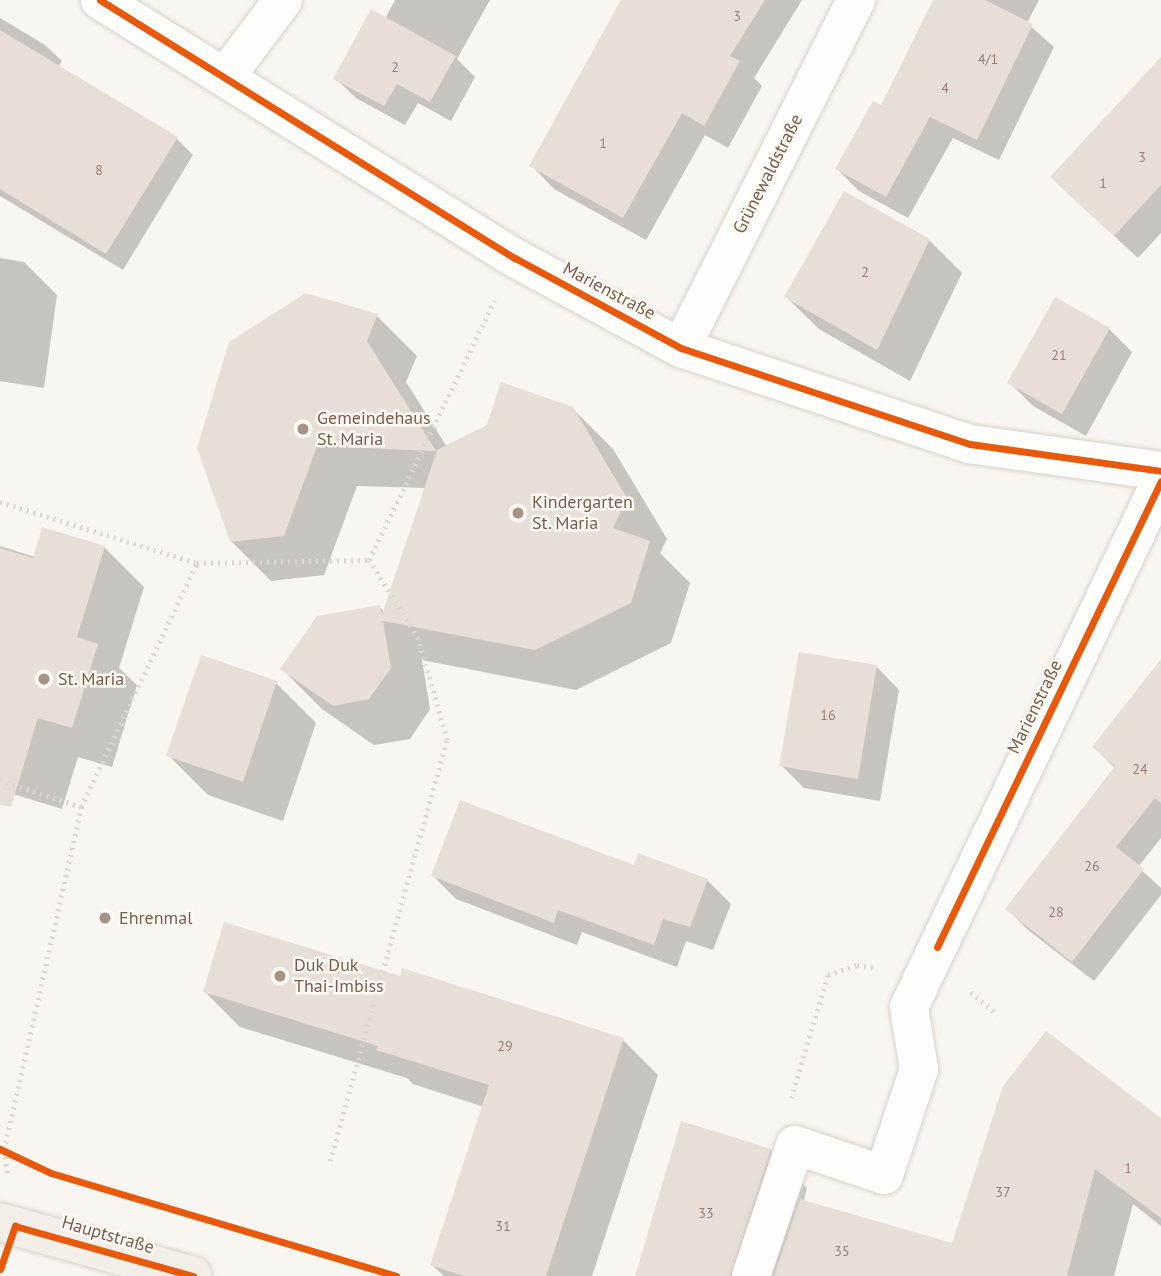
<!DOCTYPE html>
<meta charset="utf-8">
<style>
body{margin:0}
#map{position:relative;width:1161px;height:1276px;overflow:hidden;background:#f9f5f0;font-family:"PT Sans",sans-serif}
div>[style]{position:absolute}
.shadow>*{inset:0;background:#0003}
.building>*{inset:0;background:#e6ded7}
.path>*{height:4.5px;margin-top:-2.25px;transform-origin:0;background:repeating-linear-gradient(90deg,#dcd5d0 0 2px,transparent 0 7px)}
.roads{filter:drop-shadow(0 0 2px #d7d1cb) drop-shadow(0 0 2px #d7d1cb)}
.minor>*{height:38px;margin:-19px;padding:0 19px;transform-origin:19px;border-radius:19px;background:#fefefd}
.major>*{height:38px;margin:-19px;padding:0 19px;transform-origin:19px;border-radius:19px;background:#f3eee8}
.cycleway>*{height:7px;margin:-3.5px;padding:0 3.5px;transform-origin:3.5px;border-radius:3.5px;background:#e8590c}
.dots>*{width:19px;height:19px;translate:-50% -50%;box-sizing:border-box;border:4px solid #fffaf3;border-radius:50%}
span{translate:-50% -50%;white-space:nowrap;text-align:center;line-height:1.15;-webkit-text-stroke:5px #fffaf3;paint-order:stroke}
.number-label{font-size:14px;color:#977e72}
.number-label span{-webkit-text-stroke-width:0}
.street-label{font-size:18px;color:#7a5c4d}
.poi-label{font-size:18px;color:#7a5c4d}
.left{translate:0 -50%;text-align:left}
</style>
<div id="map">
<div class="shadow">
<div style="clip-path:polygon(395px 0,490px 0,457px 59px,475px 77px,451px 121px,418px 103px,405px 125px,356px 98px,335px 78px,385px 19px)"></div>
<div style="clip-path:polygon(623px 0,802px 0,754px 78px,762px 86px,728px 148px,705px 135px,646px 240px,554px 189px,531px 165px)"></div>
<div style="clip-path:polygon(935px 0,1039px 0,1027px 23px,1054px 47px,999px 160px,953px 138px,908px 218px,859px 191px,837px 169px,881px 108px)"></div>
<div style="clip-path:polygon(0 18px,45px 45px,62px 61px,58px 67px,177px 139px,193px 155px,123px 270px,0 196px)"></div>
<div style="clip-path:polygon(1161px 59px,1161px 233px,1138px 258px,1075px 200px)"></div>
<div style="clip-path:polygon(929px 240px,962px 273px,910px 381px,819px 329px,786px 297px)"></div>
<div style="clip-path:polygon(0 258px,24px 262px,57px 295px,44px 388px,0 381px)"></div>
<div style="clip-path:polygon(377px 316px,417px 356px,406px 382px,447px 447px,572px 408px,613px 449px,667px 539px,660px 553px,690px 583px,671px 643px,576px 690px,422px 660px,430px 709px,410px 739px,374px 745px,322px 709px,282px 669px,379px 607px,385px 612px,426px 488px,357px 486px,324px 575px,271px 581px,231px 541px)"></div>
<div style="clip-path:polygon(1109px 329px,1132px 352px,1086px 436px,1033px 406px,1010px 383px)"></div>
<div style="clip-path:polygon(0 546px,35px 557px,104px 547px,144px 587px,119px 668px,137px 685px,112px 767px,78px 757px,62px 809px,0 790px)"></div>
<div style="clip-path:polygon(1161px 662px,1161px 838px,1138px 867px,1161px 888px,1161px 895px,1094px 981px,1028px 930px,1007px 909px,1115px 768px,1094px 747px)"></div>
<div style="clip-path:polygon(876px 666px,899px 690px,880px 801px,804px 788px,781px 765px)"></div>
<div style="clip-path:polygon(276px 683px,316px 723px,283px 821px,208px 795px,168px 755px)"></div>
<div style="clip-path:polygon(639px 855px,708px 881px,731px 904px,713px 950px,686px 941px,677px 967px,582px 932px,577px 945px,456px 899px,433px 876px,635px 868px)"></div>
<div style="clip-path:polygon(401px 978px,623px 1040px,658px 1075px,592px 1276px,444px 1276px,432px 1265px,484px 1107px,413px 1084px,407px 1078px,240px 1027px,205px 992px)"></div>
<div style="clip-path:polygon(1161px 1120px,1161px 1226px,1133px 1204px,1114px 1276px,637px 1276px,770px 1150px,807px 1188px,803px 1202px,953px 1245px)"></div>
</div>
<div class="building">
<div style="clip-path:polygon(621px 0,765px 0,730px 56px,740px 61px,704px 126px,682px 113px,623px 218px,529px 166px)"></div>
<div style="clip-path:polygon(933px 0,985px 0,1033px 24px,977px 140px,930px 117px,886px 197px,835px 169px,873px 101px,881px 105px)"></div>
<div style="clip-path:polygon(371px 9px,456px 56px,430px 102px,397px 84px,384px 106px,333px 79px)"></div>
<div style="clip-path:polygon(0 30px,178px 137px,106px 254px,0 189px)"></div>
<div style="clip-path:polygon(1161px 57px,1161px 185px,1114px 236px,1050px 177px)"></div>
<div style="clip-path:polygon(844px 191px,930px 239px,877px 350px,784px 297px)"></div>
<div style="clip-path:polygon(306px 293px,378px 314px,367px 341px,436px 451px,317px 446px,284px 536px,230px 542px,197px 448px,229px 342px)"></div>
<div style="clip-path:polygon(1055px 297px,1110px 328px,1062px 414px,1007px 383px)"></div>
<div style="clip-path:polygon(501px 382px,573px 407px,627px 498px,613px 528px,650px 541px,631px 603px,535px 650px,383px 621px,391px 668px,369px 699px,333px 706px,280px 669px,317px 616px,380px 605px,382px 615px,437px 450px,487px 425px)"></div>
<div style="clip-path:polygon(42px 527px,105px 546px,77px 637px,98px 644px,72px 728px,38px 718px,11px 807px,0 805px,0 548px,33px 558px)"></div>
<div style="clip-path:polygon(799px 652px,877px 665px,858px 779px,779px 766px)"></div>
<div style="clip-path:polygon(201px 655px,277px 681px,243px 782px,166px 756px)"></div>
<div style="clip-path:polygon(1161px 659px,1161px 803px,1155px 798px,1116px 847px,1144px 869px,1072px 962px,1005px 909px,1115px 766px,1092px 747px)"></div>
<div style="clip-path:polygon(460px 800px,634px 865px,638px 853px,708px 879px,690px 927px,663px 919px,654px 945px,558px 910px,554px 923px,431px 876px)"></div>
<div style="clip-path:polygon(224px 922px,400px 976px,402px 968px,624px 1038px,546px 1276px,464px 1276px,430px 1265px,489px 1085px,376px 1050px,378px 1046px,203px 992px)"></div>
<div style="clip-path:polygon(1046px 1031px,1161px 1118px,1161px 1218px,1095px 1169px,1067px 1276px,774px 1276px,800px 1199px,952px 1243px,1003px 1086px)"></div>
<div style="clip-path:polygon(681px 1121px,771px 1149px,730px 1276px,635px 1276px)"></div>
</div>
<div class="path">
<div style="left:0;top:502px;width:206px;rotate:17.2deg"></div>
<div style="left:197px;top:563px;width:172px;rotate:-1deg"></div>
<div style="left:0;top:780px;width:85px;rotate:18.4deg"></div>
<div style="left:971px;top:992px;width:35px;rotate:41deg"></div>
<div style="left:791px;top:1098px;width:128px;rotate:-73.3deg"></div>
<div style="left:828px;top:975px;width:31px;rotate:-19deg"></div>
<div style="left:857px;top:965px;width:18px;rotate:9deg"></div>
<div style="left:330px;top:1161px;width:437px;rotate:-74.5deg"></div>
<div style="left:447px;top:740px;width:105px;rotate:-106deg"></div>
<div style="left:418px;top:639px;width:93px;rotate:-121.8deg"></div>
<div style="left:369px;top:560px;width:288px;rotate:-64.2deg"></div>
<div style="left:7px;top:1173px;width:23px;rotate:-97deg"></div>
<div style="left:4px;top:1150px;width:352px;rotate:-77.3deg"></div>
<div style="left:81px;top:807px;width:270px;rotate:-64.6deg"></div>
</div>
<div class="roads">
<div class="minor">
<div style="left:100px;top:0;width:489px;rotate:31.9deg"></div>
<div style="left:515px;top:258px;width:189px;rotate:28.5deg"></div>
<div style="left:681px;top:348px;width:305px;rotate:18.4deg"></div>
<div style="left:970px;top:444px;width:193px;rotate:8deg"></div>
<div style="left:226px;top:76px;width:95px;rotate:-53.1deg"></div>
<div style="left:681px;top:348px;width:390px;rotate:-63.3deg"></div>
<div style="left:751px;top:1276px;width:138px;rotate:-71.4deg"></div>
<div style="left:795px;top:1145px;width:94px;rotate:18.6deg"></div>
<div style="left:884px;top:1175px;width:112px;rotate:-71.7deg"></div>
<div style="left:919px;top:1069px;width:63px;rotate:-99.2deg"></div>
<div style="left:909px;top:1007px;width:583px;rotate:-64.4deg"></div>
</div>
<div class="major">
<div style="left:0;top:1222px;width:200px;rotate:15.6deg"></div>
</div>
</div>
<div class="cycleway">
<div style="left:100px;top:0;width:489px;rotate:31.9deg"></div>
<div style="left:515px;top:258px;width:189px;rotate:28.5deg"></div>
<div style="left:681px;top:348px;width:305px;rotate:18.4deg"></div>
<div style="left:970px;top:444px;width:193px;rotate:8deg"></div>
<div style="left:937px;top:947px;width:517px;rotate:-64.33deg"></div>
<div style="left:0;top:1149px;width:56px;rotate:25.2deg"></div>
<div style="left:51px;top:1173px;width:360px;rotate:16.6deg"></div>
<div style="left:0;top:1269px;width:46px;rotate:-70.8deg"></div>
<div style="left:15px;top:1226px;width:185px;rotate:15.7deg"></div>
</div>
<div class="dots">
<div style="left:303px;top:429px;background:#a69286"></div>
<div style="left:518px;top:513px;background:#a69286"></div>
<div style="left:44px;top:679px;background:#a69286"></div>
<div style="left:105px;top:918px;background:#a69286"></div>
<div style="left:280px;top:976px;background:#a69286"></div>
</div>
<div class="number-label">
<span style="left:737px;top:16px">3</span>
<span style="left:988px;top:59px">4/1</span>
<span style="left:395px;top:67px">2</span>
<span style="left:945px;top:88px">4</span>
<span style="left:603px;top:143px">1</span>
<span style="left:1142px;top:157px">3</span>
<span style="left:99px;top:170px">8</span>
<span style="left:1103px;top:183px">1</span>
<span style="left:865px;top:272px">2</span>
<span style="left:1059px;top:355px">21</span>
<span style="left:828px;top:715px">16</span>
<span style="left:1140px;top:769px">24</span>
<span style="left:1092px;top:866px">26</span>
<span style="left:1056px;top:912px">28</span>
<span style="left:505px;top:1046px">29</span>
<span style="left:1128px;top:1168px">1</span>
<span style="left:1003px;top:1192px">37</span>
<span style="left:706px;top:1213px">33</span>
<span style="left:503px;top:1226px">31</span>
<span style="left:842px;top:1251px">35</span>
</div>
<div class="street-label">
<span style="left:768px;top:174px;rotate:-63deg">Grünewaldstraße</span>
<span style="left:609px;top:291px;rotate:28deg">Marienstraße</span>
<span style="left:1035px;top:707px;rotate:-64deg">Marienstraße</span>
<span style="left:108px;top:1235px;rotate:16deg">Hauptstraße</span>
</div>
<div class="poi-label">
<span class="left" style="left:317px;top:429px">Gemeindehaus<br>St. Maria</span>
<span class="left" style="left:532px;top:513px">Kindergarten<br>St. Maria</span>
<span class="left" style="left:58px;top:679px">St. Maria</span>
<span class="left" style="left:119px;top:918px">Ehrenmal</span>
<span class="left" style="left:294px;top:976px">Duk Duk<br>Thai-Imbiss</span>
</div>
</div>
